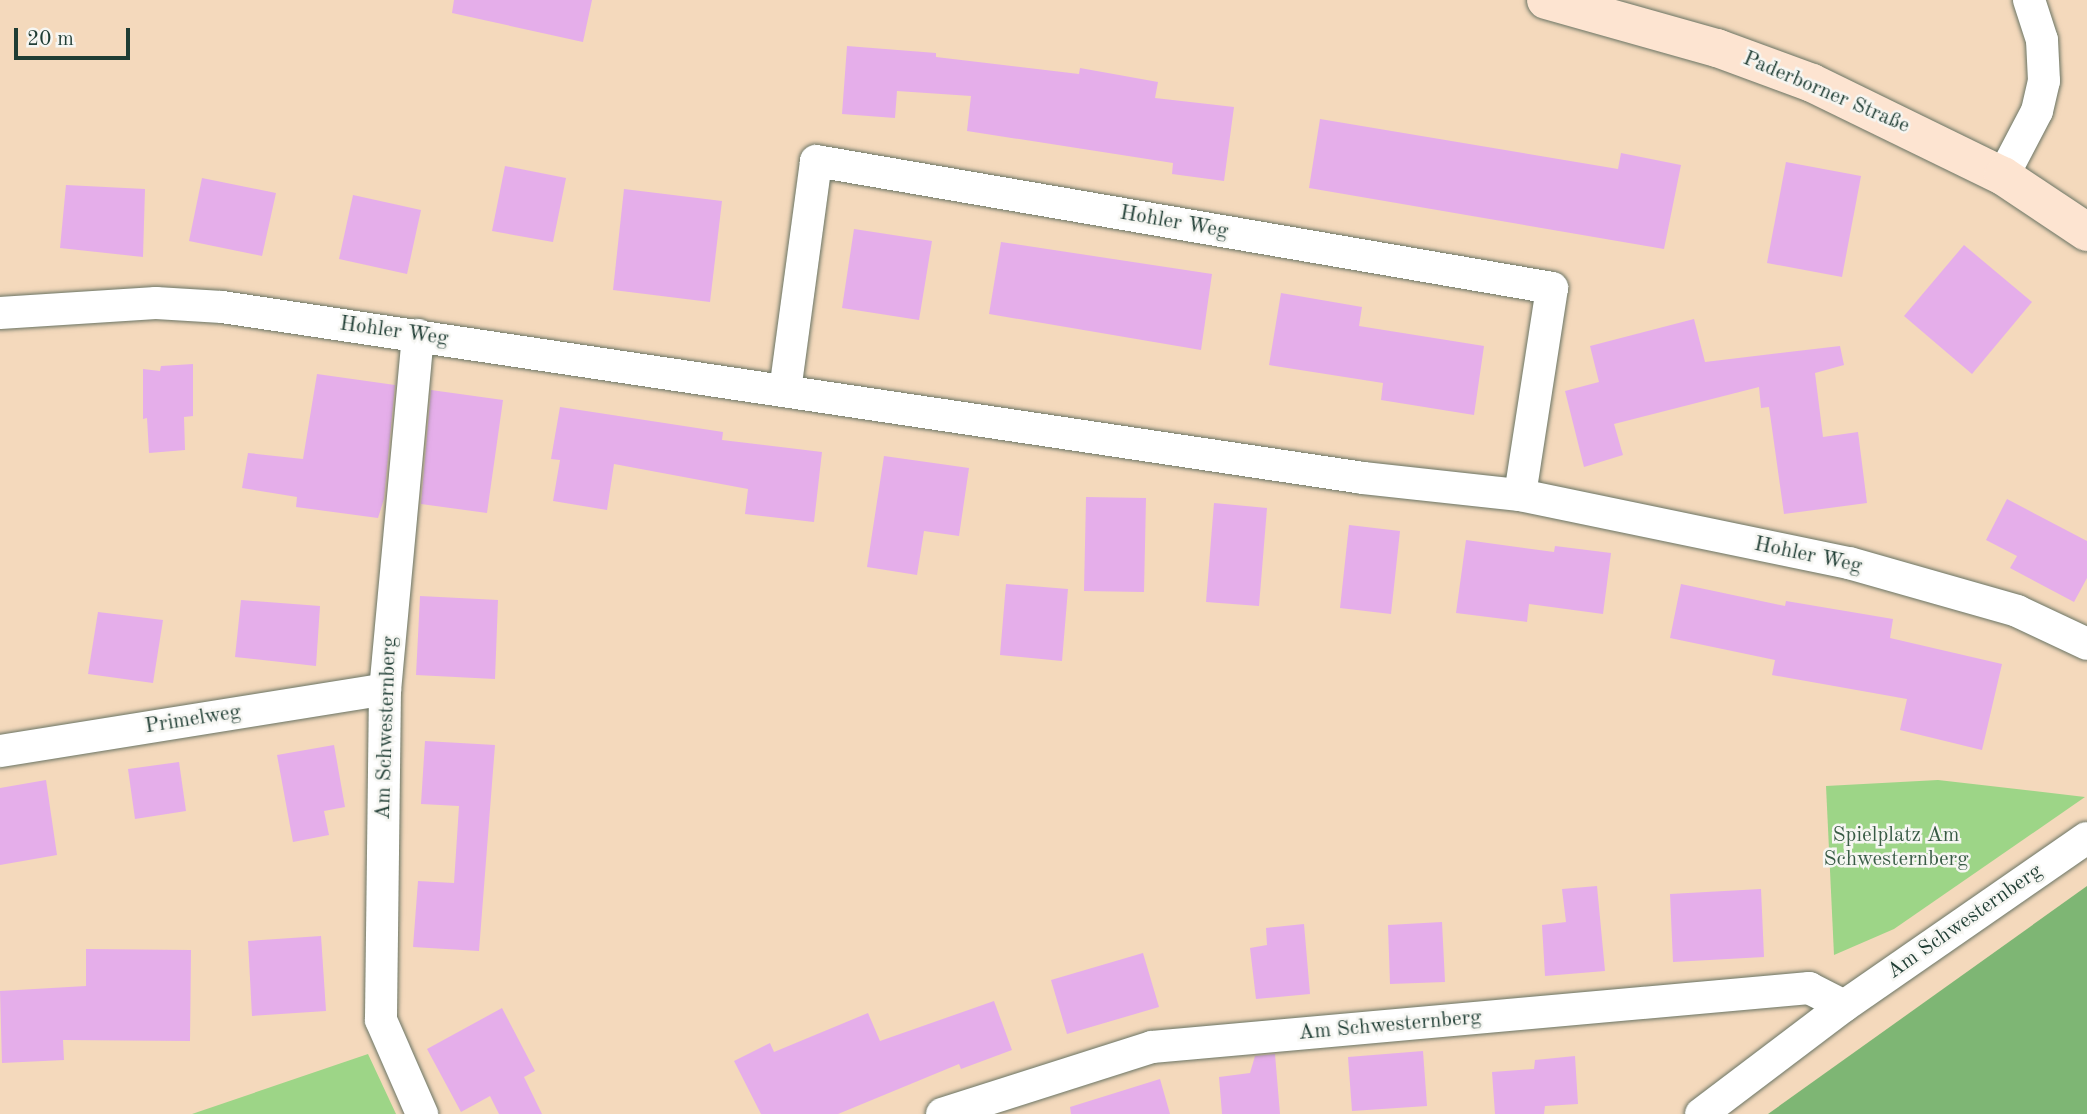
<!DOCTYPE html>
<meta charset="utf-8">
<style>
body{margin:0}
#map{position:relative;width:2087px;height:1114px;overflow:hidden;background:#f4d9bc;font-family:"Old Standard TT",serif}
div>[style]{position:absolute}
.green>*{inset:0;background:#9dd587}
.forest>*{inset:0;background:#7eb674}
.building>*{inset:0;background:#e5aeea}
.roads{filter:drop-shadow(0 0 2px #6a7464) drop-shadow(0 0 2px #6a7464)}
.street>*{height:32px;margin:-16px;padding:0 16px;transform-origin:16px;border-radius:16px;background:#fff}
.secondary>*{height:38px;margin:-19px;padding:0 19px;transform-origin:19px;border-radius:19px;background:#fde4d1}
span{translate:-50% -50%;white-space:nowrap;text-align:center;line-height:1.15;-webkit-text-stroke:5px #f6f6f2;paint-order:stroke}
.street-label{font-size:21px;color:#1f3d34}
.park-label{font-size:21px;color:#385b45}
.scale{position:absolute;left:14px;top:28px;width:116px;height:32px;box-sizing:border-box;border:4px solid #1f3d34;border-top:0;padding-left:9px;font-size:21px;line-height:24px;white-space:nowrap;color:#1f3d34;-webkit-text-stroke:5px #f6f6f2;paint-order:stroke}
</style>
<div id="map">
<div class="green">
<div style="clip-path:polygon(1938px 780px,2085px 797px,1894px 929px,1834px 955px,1826px 786px)"></div>
<div style="clip-path:polygon(368px 1054px,396px 1114px,192px 1114px)"></div>
</div>
<div class="forest">
<div style="clip-path:polygon(2087px 886px,2087px 1114px,1768px 1114px)"></div>
</div>
<div class="building">
<div style="clip-path:polygon(454px 0,592px 0,583px 42px,452px 13px)"></div>
<div style="clip-path:polygon(847px 46px,936px 53px,936px 57px,1079px 74px,1080px 68px,1158px 82px,1155px 98px,1234px 107px,1224px 181px,1172px 174px,1173px 163px,967px 131px,971px 96px,897px 91px,895px 118px,842px 114px)"></div>
<div style="clip-path:polygon(1320px 119px,1618px 169px,1621px 153px,1681px 165px,1664px 249px,1309px 188px)"></div>
<div style="clip-path:polygon(1786px 162px,1861px 176px,1842px 277px,1767px 263px)"></div>
<div style="clip-path:polygon(505px 166px,566px 178px,553px 242px,492px 231px)"></div>
<div style="clip-path:polygon(202px 178px,276px 193px,262px 256px,189px 241px)"></div>
<div style="clip-path:polygon(66px 185px,145px 189px,143px 257px,60px 248px)"></div>
<div style="clip-path:polygon(624px 189px,722px 201px,710px 302px,613px 290px)"></div>
<div style="clip-path:polygon(353px 195px,421px 210px,407px 274px,339px 259px)"></div>
<div style="clip-path:polygon(854px 229px,932px 241px,919px 320px,842px 308px)"></div>
<div style="clip-path:polygon(1001px 242px,1212px 274px,1201px 350px,989px 314px)"></div>
<div style="clip-path:polygon(1964px 245px,2032px 302px,1972px 374px,1904px 316px)"></div>
<div style="clip-path:polygon(1281px 293px,1362px 307px,1359px 326px,1484px 346px,1474px 415px,1381px 400px,1383px 383px,1269px 365px)"></div>
<div style="clip-path:polygon(1694px 319px,1705px 362px,1840px 346px,1844px 365px,1815px 373px,1823px 437px,1858px 432px,1867px 503px,1784px 514px,1769px 407px,1761px 408px,1759px 387px,1614px 424px,1623px 455px,1584px 467px,1565px 391px,1599px 382px,1590px 346px)"></div>
<div style="clip-path:polygon(193px 364px,193px 416px,184px 417px,185px 450px,149px 453px,147px 418px,143px 419px,143px 369px,160px 371px,161px 366px)"></div>
<div style="clip-path:polygon(317px 374px,395px 385px,384px 499px,378px 518px,296px 507px,297px 497px,242px 488px,248px 453px,303px 459px)"></div>
<div style="clip-path:polygon(431px 390px,503px 400px,487px 513px,421px 504px)"></div>
<div style="clip-path:polygon(560px 407px,723px 432px,722px 440px,822px 452px,814px 522px,745px 514px,748px 489px,614px 464px,607px 510px,553px 501px,560px 460px,551px 459px)"></div>
<div style="clip-path:polygon(884px 456px,969px 468px,959px 536px,924px 531px,917px 575px,867px 567px)"></div>
<div style="clip-path:polygon(1086px 497px,1146px 498px,1144px 592px,1084px 591px)"></div>
<div style="clip-path:polygon(2007px 499px,2087px 541px,2087px 578px,2074px 602px,2010px 568px,2017px 556px,1986px 540px)"></div>
<div style="clip-path:polygon(1214px 503px,1267px 508px,1259px 606px,1206px 602px)"></div>
<div style="clip-path:polygon(1349px 525px,1400px 531px,1391px 614px,1340px 608px)"></div>
<div style="clip-path:polygon(1466px 540px,1554px 552px,1555px 546px,1611px 553px,1603px 614px,1529px 604px,1527px 622px,1456px 613px)"></div>
<div style="clip-path:polygon(1006px 584px,1068px 589px,1062px 661px,1000px 655px)"></div>
<div style="clip-path:polygon(1681px 584px,1785px 606px,1786px 601px,1893px 619px,1890px 638px,2002px 664px,1982px 750px,1900px 730px,1907px 699px,1772px 675px,1775px 660px,1670px 638px)"></div>
<div style="clip-path:polygon(420px 596px,498px 600px,495px 679px,416px 675px)"></div>
<div style="clip-path:polygon(241px 600px,320px 606px,316px 666px,235px 657px)"></div>
<div style="clip-path:polygon(98px 612px,163px 620px,153px 683px,88px 674px)"></div>
<div style="clip-path:polygon(425px 741px,495px 745px,479px 951px,413px 947px,418px 881px,454px 883px,459px 806px,421px 804px)"></div>
<div style="clip-path:polygon(334px 745px,345px 807px,324px 811px,329px 835px,293px 842px,277px 755px)"></div>
<div style="clip-path:polygon(179px 762px,186px 811px,135px 819px,128px 769px)"></div>
<div style="clip-path:polygon(46px 780px,57px 855px,0 865px,0 788px)"></div>
<div style="clip-path:polygon(1597px 886px,1605px 971px,1545px 976px,1542px 925px,1566px 922px,1562px 889px)"></div>
<div style="clip-path:polygon(1761px 889px,1764px 957px,1673px 962px,1670px 894px)"></div>
<div style="clip-path:polygon(1442px 922px,1445px 982px,1390px 984px,1388px 925px)"></div>
<div style="clip-path:polygon(1304px 924px,1310px 994px,1256px 999px,1250px 948px,1267px 945px,1266px 928px)"></div>
<div style="clip-path:polygon(321px 936px,326px 1011px,252px 1016px,248px 941px)"></div>
<div style="clip-path:polygon(86px 949px,191px 950px,190px 1041px,63px 1040px,64px 1060px,2px 1063px,0 991px,86px 986px)"></div>
<div style="clip-path:polygon(1143px 953px,1159px 1007px,1067px 1034px,1051px 980px)"></div>
<div style="clip-path:polygon(994px 1001px,1012px 1050px,961px 1069px,959px 1064px,838px 1114px,761px 1114px,734px 1061px,770px 1043px,774px 1052px,868px 1013px,880px 1041px)"></div>
<div style="clip-path:polygon(502px 1008px,535px 1071px,524px 1077px,542px 1114px,499px 1114px,490px 1096px,461px 1112px,427px 1049px)"></div>
<div style="clip-path:polygon(1423px 1051px,1427px 1106px,1352px 1111px,1348px 1057px)"></div>
<div style="clip-path:polygon(1275px 1054px,1280px 1114px,1222px 1114px,1219px 1077px,1250px 1073px,1255px 1056px)"></div>
<div style="clip-path:polygon(1575px 1056px,1578px 1104px,1545px 1106px,1544px 1114px,1495px 1114px,1492px 1072px,1534px 1069px,1535px 1060px)"></div>
<div style="clip-path:polygon(1160px 1079px,1170px 1114px,1071px 1114px,1070px 1107px)"></div>
</div>
<div class="roads">
<div class="street">
<div style="left:2003px;top:176px;width:73px;rotate:-62.4deg"></div>
<div style="left:2037px;top:111px;width:31px;rotate:-77deg"></div>
<div style="left:2044px;top:81px;width:41px;rotate:-92.8deg"></div>
<div style="left:2042px;top:40px;width:42px;rotate:-108deg"></div>
<div style="left:0;top:313px;width:156px;rotate:-3.7deg"></div>
<div style="left:156px;top:303px;width:66px;rotate:3.5deg"></div>
<div style="left:222px;top:307px;width:1154px;rotate:8.52deg"></div>
<div style="left:1363px;top:478px;width:158px;rotate:6.2deg"></div>
<div style="left:1520px;top:495px;width:336px;rotate:11.7deg"></div>
<div style="left:1849px;top:563px;width:175px;rotate:15.9deg"></div>
<div style="left:2017px;top:611px;width:77px;rotate:25.2deg"></div>
<div style="left:418px;top:335px;width:356px;rotate:95.3deg"></div>
<div style="left:385px;top:689px;width:331px;rotate:90.7deg"></div>
<div style="left:381px;top:1020px;width:103px;rotate:66.4deg"></div>
<div style="left:785px;top:391px;width:232px;rotate:-82.3deg"></div>
<div style="left:816px;top:161px;width:747px;rotate:9.79deg"></div>
<div style="left:1552px;top:288px;width:209px;rotate:98.8deg"></div>
<div style="left:0;top:751px;width:390px;rotate:-9.1deg"></div>
<div style="left:942px;top:1114px;width:220px;rotate:-17.7deg"></div>
<div style="left:1152px;top:1047px;width:660px;rotate:-5.13deg"></div>
<div style="left:1809px;top:988px;width:39px;rotate:27deg"></div>
<div style="left:1701px;top:1114px;width:179px;rotate:-37.1deg"></div>
<div style="left:1844px;top:1006px;width:295px;rotate:-34.7deg"></div>
</div>
<div class="secondary">
<div style="left:1546px;top:0;width:178px;rotate:15.7deg"></div>
<div style="left:1717px;top:48px;width:101px;rotate:20.2deg"></div>
<div style="left:1812px;top:83px;width:212px;rotate:26deg"></div>
<div style="left:2003px;top:176px;width:101px;rotate:33.7deg"></div>
</div>
</div>
<div class="street-label">
<span style="left:1826px;top:93px;rotate:23deg">Paderborner Straße</span>
<span style="left:1174px;top:223px;rotate:10deg">Hohler Weg</span>
<span style="left:394px;top:332px;rotate:8deg">Hohler Weg</span>
<span style="left:1808px;top:556px;rotate:12deg">Hohler Weg</span>
<span style="left:193px;top:720px;rotate:-9deg">Primelweg</span>
<span style="left:387px;top:728px;rotate:-88deg">Am Schwesternberg</span>
<span style="left:1965px;top:922px;rotate:-35deg">Am Schwesternberg</span>
<span style="left:1390px;top:1026px;rotate:-5deg">Am Schwesternberg</span>
</div>
<div class="park-label">
<span style="left:1896px;top:848px">Spielplatz Am<br>Schwesternberg</span>
</div>
<div class="scale">20 m</div>
</div>
